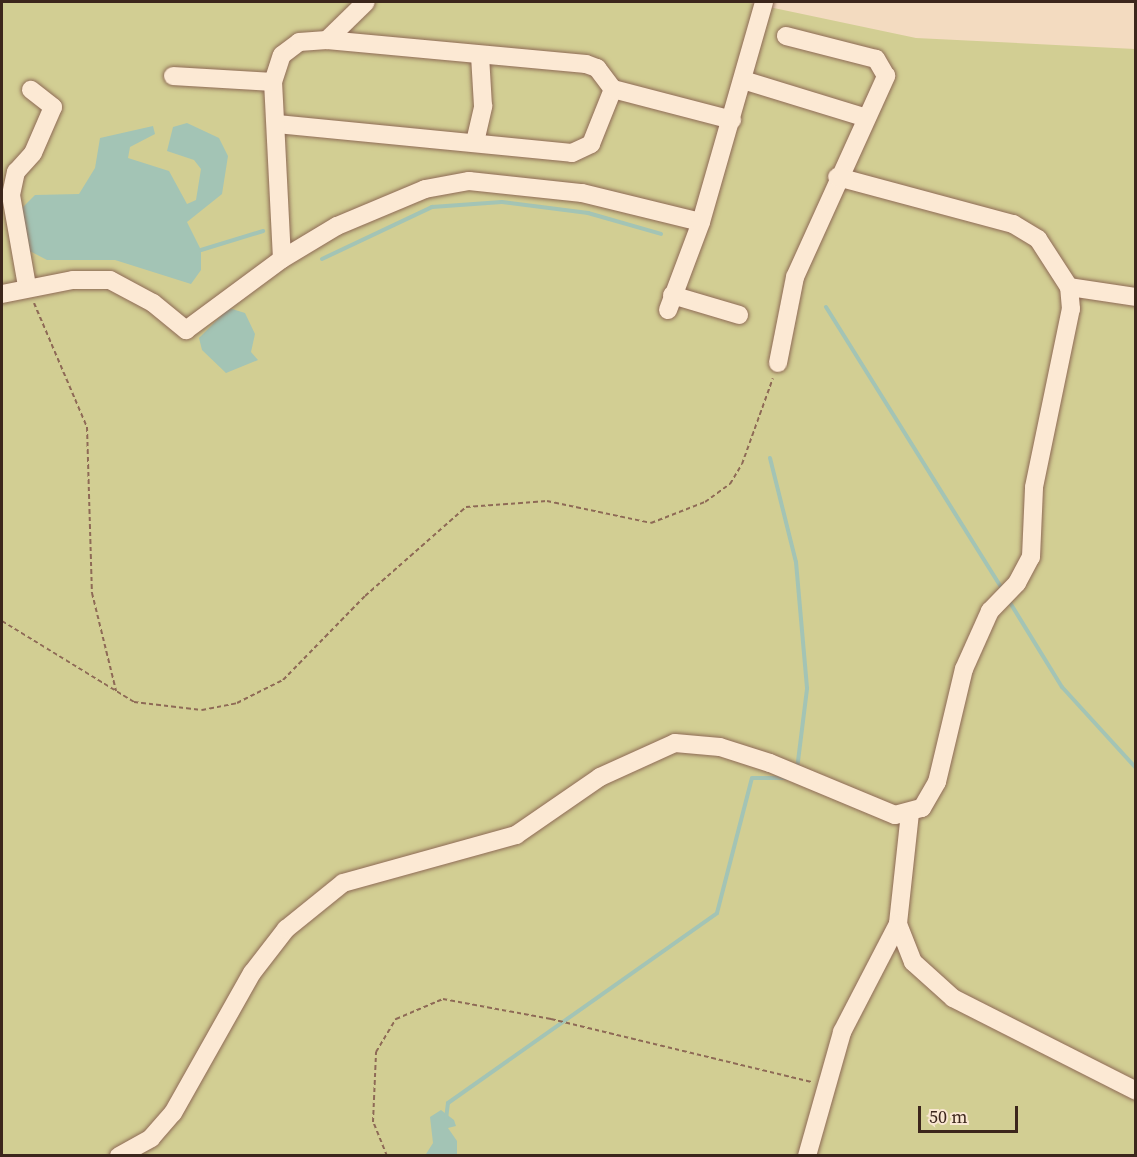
<!DOCTYPE html>
<style>
body{margin:0}
#map{position:relative;width:1137px;height:1157px;overflow:hidden;background:#f3dbc0;font-family:"Source Serif 4",serif}
div>[style]{position:absolute}
.green>*{inset:0;background:#d2ce93}
.water>*{inset:0;background:#a3c4b5}
.stream>*{height:4px;margin:-2px;padding:0 2px;transform-origin:2px;border-radius:2px;background:#a3c4b5}
.path>*{height:2px;margin-top:-1px;transform-origin:0;background:repeating-linear-gradient(90deg,#8e6a56 0 4.5px,transparent 0 7.5px)}
.roads{filter:drop-shadow(0 0 2px #8e6a56) drop-shadow(0 0 2px #8e6a56)}
.minor>*{height:18px;margin:-9px;padding:0 9px;transform-origin:9px;border-radius:9px;background:#fce9d4}
span{translate:-50% -50%;white-space:nowrap;text-align:center;line-height:1.15;-webkit-text-stroke:4.5px #f9e6d1;paint-order:stroke}
.frame{position:absolute;inset:0;border:3px solid #3c261c;pointer-events:none}
.scale{position:absolute;left:918px;top:1106px;width:100px;height:27px;box-sizing:border-box;border:3px solid #3c261c;border-top:0;padding-left:8px;font-size:18px;line-height:21px;white-space:nowrap;color:#3c261c;-webkit-text-stroke:4px #f9e6d1;paint-order:stroke}
</style>
<div id="map">
<div class="green">
<div style="clip-path:polygon(2px 2px,745px 2px,916px 38px,1135px 49px,1135px 1155px,2px 1156px)"></div>
</div>
<div class="water">
<div style="clip-path:polygon(187px 123px,219px 138px,228px 156px,222px 194px,187px 222px,201px 250px,201px 270px,191px 284px,115px 260px,47px 260px,26px 249px,19px 211px,35px 195px,79px 194px,95px 168px,100px 138px,153px 126px,155px 134px,130px 147px,128px 158px,169px 171px,187px 204px,196px 200px,201px 169px,194px 160px,167px 151px,173px 127px)"></div>
<div style="clip-path:polygon(229px 308px,245px 313px,255px 334px,251px 352px,258px 360px,226px 373px,202px 350px,199px 338px)"></div>
<div style="clip-path:polygon(441px 1110px,454px 1120px,456px 1126px,448px 1128px,457px 1141px,457px 1155px,426px 1154px,433px 1143px,430px 1117px)"></div>
</div>
<div class="stream">
<div style="left:201px;top:250px;width:65px;rotate:-17deg"></div>
<div style="left:322px;top:259px;width:122px;rotate:-25.3deg"></div>
<div style="left:432px;top:207px;width:70px;rotate:-4.1deg"></div>
<div style="left:502px;top:202px;width:87px;rotate:7.3deg"></div>
<div style="left:588px;top:213px;width:76px;rotate:16deg"></div>
<div style="left:826px;top:307px;width:332px;rotate:58deg"></div>
<div style="left:770px;top:458px;width:107px;rotate:76deg"></div>
<div style="left:796px;top:562px;width:127px;rotate:85deg"></div>
<div style="left:807px;top:689px;width:81px;rotate:97.1deg"></div>
<div style="left:1009px;top:601px;width:101px;rotate:58.4deg"></div>
<div style="left:1062px;top:687px;width:110px;rotate:47.6deg"></div>
<div style="left:446px;top:1119px;width:16px;rotate:-83deg"></div>
<div style="left:448px;top:1103px;width:329px;rotate:-35.2deg"></div>
<div style="left:717px;top:913px;width:139px;rotate:-75.5deg"></div>
<div style="left:752px;top:778px;width:37px"></div>
</div>
<div class="path">
<div style="left:34px;top:303px;width:135px;rotate:66.9deg"></div>
<div style="left:87px;top:427px;width:166px;rotate:88.3deg"></div>
<div style="left:92px;top:593px;width:101px;rotate:76.2deg"></div>
<div style="left:2px;top:621px;width:155px;rotate:31.5deg"></div>
<div style="left:134px;top:702px;width:68px;rotate:6.7deg"></div>
<div style="left:202px;top:710px;width:36px;rotate:-11deg"></div>
<div style="left:237px;top:703px;width:51px;rotate:-26.6deg"></div>
<div style="left:283px;top:680px;width:117px;rotate:-45.7deg"></div>
<div style="left:365px;top:596px;width:135px;rotate:-41.4deg"></div>
<div style="left:466px;top:507px;width:81px;rotate:-4.2deg"></div>
<div style="left:547px;top:501px;width:106px;rotate:11.9deg"></div>
<div style="left:651px;top:523px;width:58px;rotate:-21.3deg"></div>
<div style="left:705px;top:502px;width:31px;rotate:-36deg"></div>
<div style="left:730px;top:484px;width:23px;rotate:-59deg"></div>
<div style="left:742px;top:464px;width:91px;rotate:-70.2deg"></div>
<div style="left:387px;top:1156px;width:37px;rotate:-112deg"></div>
<div style="left:373px;top:1122px;width:70px;rotate:-87.5deg"></div>
<div style="left:376px;top:1052px;width:39px;rotate:-59deg"></div>
<div style="left:396px;top:1019px;width:51px;rotate:-23.1deg"></div>
<div style="left:443px;top:999px;width:110px;rotate:10.5deg"></div>
<div style="left:551px;top:1019px;width:268px;rotate:13.6deg"></div>
</div>
<div class="roads">
<div class="minor">
<div style="left:327px;top:40px;width:54px;rotate:-44.3deg"></div>
<div style="left:173px;top:76px;width:100px;rotate:3.4deg"></div>
<div style="left:743px;top:80px;width:126px;rotate:17.1deg"></div>
<div style="left:277px;top:124px;width:296px;rotate:5.6deg"></div>
<div style="left:572px;top:153px;width:21px;rotate:-25deg"></div>
<div style="left:591px;top:144px;width:59px;rotate:-68.2deg"></div>
<div style="left:475px;top:142px;width:37px;rotate:-77deg"></div>
<div style="left:483px;top:106px;width:50px;rotate:-93.4deg"></div>
<div style="left:282px;top:259px;width:177px;rotate:-92.9deg"></div>
<div style="left:273px;top:82px;width:28px;rotate:-72deg"></div>
<div style="left:282px;top:55px;width:21px;rotate:-37deg"></div>
<div style="left:299px;top:42px;width:28px;rotate:-4deg"></div>
<div style="left:327px;top:40px;width:260px;rotate:5.3deg"></div>
<div style="left:586px;top:64px;width:12px;rotate:20deg"></div>
<div style="left:597px;top:68px;width:26px;rotate:53deg"></div>
<div style="left:613px;top:89px;width:123px;rotate:14.6deg"></div>
<div style="left:27px;top:286px;width:92px;rotate:-100deg"></div>
<div style="left:11px;top:195px;width:24px;rotate:-78deg"></div>
<div style="left:16px;top:172px;width:25px;rotate:-48deg"></div>
<div style="left:33px;top:153px;width:50px;rotate:-66.5deg"></div>
<div style="left:53px;top:107px;width:28px;rotate:-142deg"></div>
<div style="left:1069px;top:287px;width:68px;rotate:8.5deg"></div>
<div style="left:2px;top:294px;width:72px;rotate:-11.2deg"></div>
<div style="left:73px;top:280px;width:37px"></div>
<div style="left:110px;top:280px;width:49px;rotate:28.1deg"></div>
<div style="left:153px;top:303px;width:43px;rotate:39.3deg"></div>
<div style="left:186px;top:330px;width:119px;rotate:-36.5deg"></div>
<div style="left:282px;top:259px;width:64px;rotate:-31deg"></div>
<div style="left:337px;top:226px;width:95px;rotate:-22.8deg"></div>
<div style="left:425px;top:189px;width:45px;rotate:-10.3deg"></div>
<div style="left:469px;top:181px;width:114px;rotate:6.1deg"></div>
<div style="left:582px;top:193px;width:122px;rotate:13.7deg"></div>
<div style="left:672px;top:295px;width:70px;rotate:16.6deg"></div>
<div style="left:668px;top:310px;width:94px;rotate:-69.4deg"></div>
<div style="left:701px;top:222px;width:229px;rotate:-74deg"></div>
<div style="left:778px;top:363px;width:88px;rotate:-78.8deg"></div>
<div style="left:795px;top:277px;width:221px;rotate:-65.6deg"></div>
<div style="left:886px;top:76px;width:20px;rotate:-120deg"></div>
<div style="left:876px;top:59px;width:93px;rotate:-165.7deg"></div>
<div style="left:910px;top:813px;width:112px;rotate:96.2deg"></div>
<div style="left:898px;top:924px;width:41px;rotate:68.5deg"></div>
<div style="left:913px;top:962px;width:54px;rotate:42deg"></div>
<div style="left:953px;top:998px;width:205px;rotate:26.9deg"></div>
<div style="left:119px;top:1156px;width:37px;rotate:-29deg"></div>
<div style="left:151px;top:1138px;width:33px;rotate:-49deg"></div>
<div style="left:173px;top:1113px;width:161px;rotate:-60.6deg"></div>
<div style="left:252px;top:973px;width:56px;rotate:-52.3deg"></div>
<div style="left:286px;top:929px;width:73px;rotate:-38.9deg"></div>
<div style="left:343px;top:883px;width:180px;rotate:-15.5deg"></div>
<div style="left:516px;top:835px;width:102px;rotate:-34.6deg"></div>
<div style="left:600px;top:777px;width:82px;rotate:-24.4deg"></div>
<div style="left:675px;top:743px;width:45px;rotate:5.1deg"></div>
<div style="left:720px;top:747px;width:52px;rotate:17.7deg"></div>
<div style="left:770px;top:763px;width:135px;rotate:22.6deg"></div>
<div style="left:895px;top:815px;width:28px;rotate:-15deg"></div>
<div style="left:922px;top:808px;width:30px;rotate:-60deg"></div>
<div style="left:937px;top:782px;width:116px;rotate:-76.6deg"></div>
<div style="left:964px;top:669px;width:64px;rotate:-65.9deg"></div>
<div style="left:990px;top:611px;width:39px;rotate:-46deg"></div>
<div style="left:1017px;top:583px;width:30px;rotate:-62deg"></div>
<div style="left:1031px;top:557px;width:70px;rotate:-87.5deg"></div>
<div style="left:1034px;top:487px;width:182px;rotate:-78.3deg"></div>
<div style="left:1071px;top:309px;width:22px;rotate:-95deg"></div>
<div style="left:1069px;top:287px;width:57px;rotate:-122.9deg"></div>
<div style="left:1038px;top:239px;width:29px;rotate:-149deg"></div>
<div style="left:1013px;top:224px;width:182px;rotate:-165deg"></div>
<div style="left:807px;top:1156px;width:129px;rotate:-74.2deg"></div>
<div style="left:842px;top:1032px;width:122px;rotate:-62.6deg"></div>
</div>
</div>
<div class="frame"></div>
<div class="scale">50 m</div>
</div>
